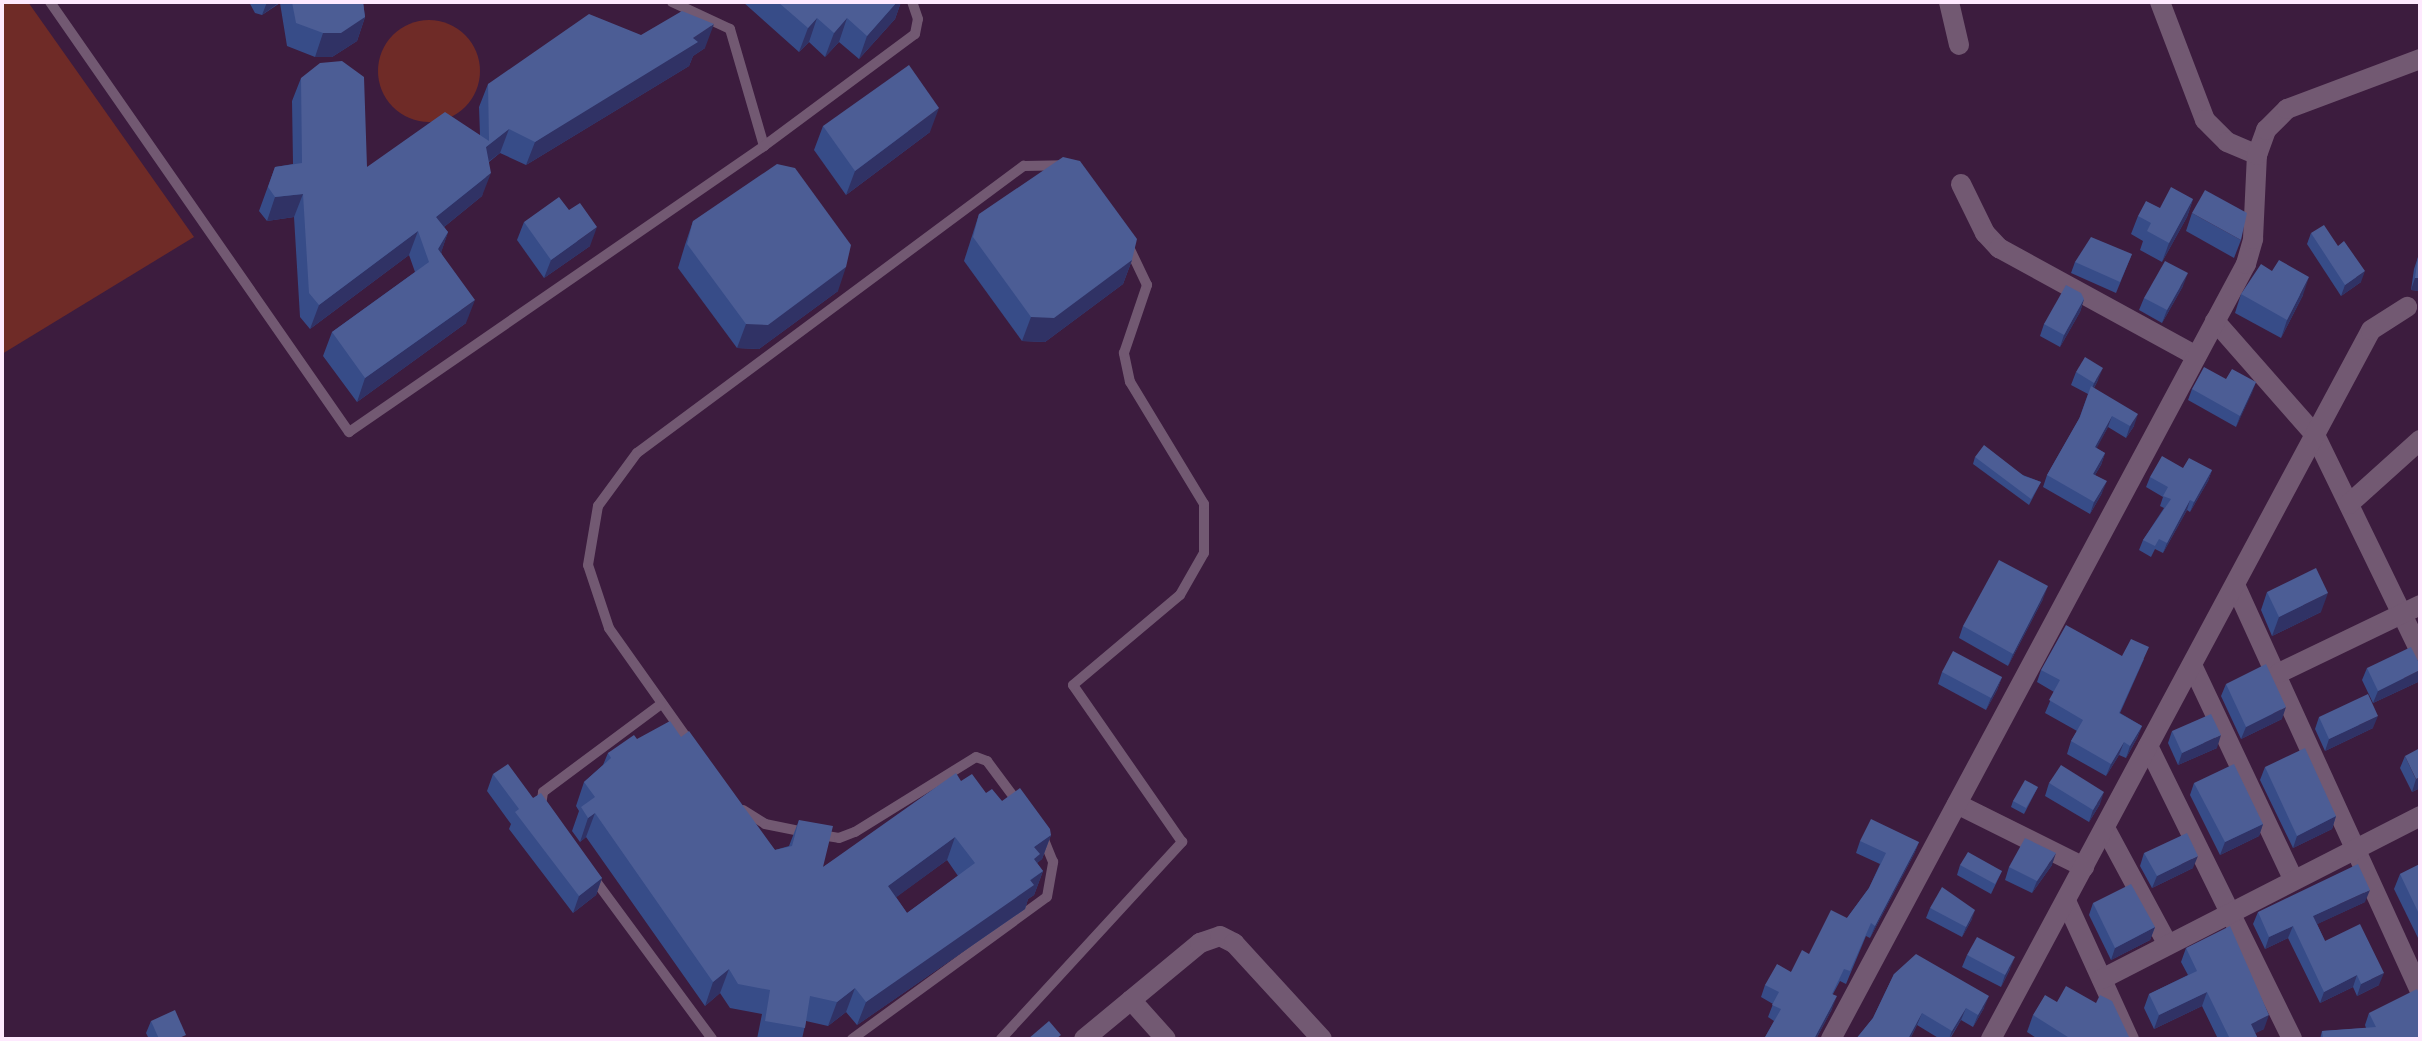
<!DOCTYPE html>
<style>
body{margin:0}
#map{position:relative;width:2422px;height:1041px;overflow:hidden;background:#3c1c3e;font-family:"Work Sans",sans-serif}
div>[style]{position:absolute}
.green>*{inset:0;background:#6f2b27}
.round{border-radius:50%}
.lane>*{height:10px;margin:-5px;padding:0 5px;transform-origin:5px;border-radius:5px;background:#725972}
.street>*{height:20px;margin:-10px;padding:0 10px;transform-origin:10px;border-radius:10px;background:#725972}
.wall>*{inset:0;background:#374c88}
.shaded-wall>*{inset:0;background:#303265}
.building>*{inset:0;background:#4c5d95}
span{translate:-50% -50%;white-space:nowrap;text-align:center;line-height:1.15;-webkit-text-stroke:8px #1b0d1c;paint-order:stroke}
.frame{position:absolute;inset:0;border:4px solid #fee9fe;pointer-events:none}
</style>
<div id="map">
<div class="green">
<div style="clip-path:polygon(2px 2px,28px 2px,194px 237px,2px 354px)"></div>
<div class="round" style="left:378px;top:20px;width:102px;height:102px"></div>
</div>
<div class="lane">
<div style="left:50px;top:2px;width:524px;rotate:55.19deg"></div>
<div style="left:349px;top:432px;width:504px;rotate:-34.57deg"></div>
<div style="left:764px;top:146px;width:122px;rotate:-106.2deg"></div>
<div style="left:730px;top:29px;width:64px;rotate:-155deg"></div>
<div style="left:764px;top:146px;width:188px;rotate:-36.6deg"></div>
<div style="left:915px;top:34px;width:15px;rotate:-79deg"></div>
<div style="left:918px;top:19px;width:18px;rotate:-109deg"></div>
<div style="left:691px;top:744px;width:142px;rotate:-125.3deg"></div>
<div style="left:609px;top:628px;width:66px;rotate:-108.4deg"></div>
<div style="left:588px;top:565px;width:60px;rotate:-80.4deg"></div>
<div style="left:598px;top:506px;width:66px;rotate:-53.7deg"></div>
<div style="left:637px;top:453px;width:482px;rotate:-36.6deg"></div>
<div style="left:1024px;top:166px;width:39px;rotate:-1deg"></div>
<div style="left:541px;top:805px;width:13px;rotate:-81deg"></div>
<div style="left:543px;top:792px;width:147px;rotate:-36.7deg"></div>
<div style="left:743px;top:810px;width:26px;rotate:32deg"></div>
<div style="left:765px;top:824px;width:41px;rotate:11.3deg"></div>
<div style="left:821px;top:835px;width:18px;rotate:9deg"></div>
<div style="left:839px;top:838px;width:17px;rotate:-21deg"></div>
<div style="left:855px;top:832px;width:142px;rotate:-31.8deg"></div>
<div style="left:976px;top:757px;width:12px;rotate:20deg"></div>
<div style="left:987px;top:761px;width:54px;rotate:53.3deg"></div>
<div style="left:592px;top:876px;width:202px;rotate:53.6deg"></div>
<div style="left:852px;top:1039px;width:241px;rotate:-36.1deg"></div>
<div style="left:1047px;top:897px;width:36px;rotate:-80deg"></div>
<div style="left:1053px;top:862px;width:31px;rotate:-112deg"></div>
<div style="left:1001px;top:1039px;width:268px;rotate:-47.4deg"></div>
<div style="left:1182px;top:842px;width:191px;rotate:-124.8deg"></div>
<div style="left:1073px;top:685px;width:140px;rotate:-40.1deg"></div>
<div style="left:1180px;top:595px;width:48px;rotate:-60.3deg"></div>
<div style="left:1204px;top:553px;width:49px;rotate:-90deg"></div>
<div style="left:1204px;top:504px;width:143px;rotate:-121.2deg"></div>
<div style="left:1130px;top:382px;width:30px;rotate:-102deg"></div>
<div style="left:1124px;top:353px;width:72px;rotate:-71.3deg"></div>
<div style="left:1147px;top:285px;width:49px;rotate:-115.5deg"></div>
</div>
<div class="street">
<div style="left:1949px;top:2px;width:44px;rotate:76.9deg"></div>
<div style="left:2160px;top:2px;width:126px;rotate:69.1deg"></div>
<div style="left:2205px;top:120px;width:31px;rotate:45deg"></div>
<div style="left:2227px;top:142px;width:33px;rotate:23deg"></div>
<div style="left:1961px;top:184px;width:55px;rotate:63.9deg"></div>
<div style="left:1985px;top:233px;width:21px;rotate:47deg"></div>
<div style="left:1999px;top:248px;width:225px;rotate:28.7deg"></div>
<div style="left:2215px;top:321px;width:152px;rotate:48.7deg"></div>
<div style="left:2315px;top:435px;width:240px;rotate:64.1deg"></div>
<div style="left:2349px;top:504px;width:96px;rotate:-42deg"></div>
<div style="left:2235px;top:585px;width:446px;rotate:65.5deg"></div>
<div style="left:2192px;top:665px;width:237px;rotate:64.7deg"></div>
<div style="left:2279px;top:673px;width:157px;rotate:-25.7deg"></div>
<div style="left:2148px;top:746px;width:326px;rotate:63.8deg"></div>
<div style="left:1957px;top:804px;width:142px;rotate:26.4deg"></div>
<div style="left:2105px;top:828px;width:131px;rotate:61.7deg"></div>
<div style="left:2066px;top:901px;width:152px;rotate:65.5deg"></div>
<div style="left:2102px;top:979px;width:357px;rotate:-27.1deg"></div>
<div style="left:1131px;top:1000px;width:52px;rotate:48.1deg"></div>
<div style="left:1084px;top:1039px;width:151px;rotate:-39.6deg"></div>
<div style="left:1200px;top:943px;width:21px;rotate:-19deg"></div>
<div style="left:1220px;top:936px;width:16px;rotate:27deg"></div>
<div style="left:1234px;top:943px;width:130px;rotate:47.5deg"></div>
<div style="left:1831px;top:1039px;width:879px;rotate:-61.83deg"></div>
<div style="left:2246px;top:264px;width:26px;rotate:-74deg"></div>
<div style="left:2253px;top:239px;width:84px;rotate:-87.3deg"></div>
<div style="left:2257px;top:155px;width:27px;rotate:-70deg"></div>
<div style="left:2266px;top:130px;width:30px;rotate:-45deg"></div>
<div style="left:2287px;top:109px;width:142px;rotate:-20.6deg"></div>
<div style="left:1991px;top:1039px;width:804px;rotate:-61.81deg"></div>
<div style="left:2371px;top:330px;width:43px;rotate:-32.6deg"></div>
</div>
<div class="wall">
<div style="clip-path:polygon(249px 2px,363px 2px,365px 17px,357px 41px,332px 57px,315px 57px,287px 46px,280px 3px,262px 15px,255px 13px)"></div>
<div style="clip-path:polygon(743px 2px,901px 2px,895px 19px,859px 59px,839px 42px,825px 57px,809px 42px,799px 52px)"></div>
<div style="clip-path:polygon(641px 35px,705px 48px,693px 56px,689px 66px,526px 165px,500px 153px,489px 162px,482px 196px,444px 227px,448px 232px,441px 252px,466px 323px,357px 402px,323px 356px,332px 332px,415px 272px,409px 255px,310px 329px,300px 317px,294px 217px,267px 221px,259px 211px,275px 167px,293px 164px,292px 101px,301px 78px,367px 167px,480px 135px,479px 107px,488px 84px)"></div>
<div style="clip-path:polygon(823px 126px,930px 132px,846px 195px,814px 150px)"></div>
<div style="clip-path:polygon(2193px 199px,2187px 217px,2162px 262px,2140px 250px,2143px 241px,2131px 234px,2138px 216px)"></div>
<div style="clip-path:polygon(2192px 213px,2241px 240px,2234px 258px,2186px 231px)"></div>
<div style="clip-path:polygon(979px 214px,1132px 260px,1123px 284px,1045px 342px,1022px 341px,964px 261px)"></div>
<div style="clip-path:polygon(693px 221px,838px 291px,759px 349px,737px 348px,678px 268px,685px 245px)"></div>
<div style="clip-path:polygon(524px 222px,590px 246px,544px 278px,517px 240px)"></div>
<div style="clip-path:polygon(2311px 233px,2361px 282px,2341px 296px,2307px 244px)"></div>
<div style="clip-path:polygon(2132px 254px,2116px 293px,2071px 273px,2075px 262px)"></div>
<div style="clip-path:polygon(2418px 257px,2420px 291px,2411px 290px,2414px 269px)"></div>
<div style="clip-path:polygon(2183px 286px,2162px 323px,2139px 310px,2144px 298px)"></div>
<div style="clip-path:polygon(2241px 294px,2303px 295px,2281px 338px,2235px 313px)"></div>
<div style="clip-path:polygon(2084px 299px,2080px 312px,2060px 347px,2040px 336px,2044px 324px)"></div>
<div style="clip-path:polygon(2076px 372px,2098px 380px,2094px 388px,2134px 426px,2126px 438px,2108px 427px,2096px 448px,2105px 453px,2101px 465px,2095px 475px,2102px 493px,2090px 514px,2043px 487px,2047px 475px,2079px 419px,2088px 394px,2071px 385px)"></div>
<div style="clip-path:polygon(2226px 379px,2256px 382px,2236px 427px,2188px 400px,2192px 389px)"></div>
<div style="clip-path:polygon(1975px 457px,2041px 482px,2029px 505px,1973px 464px)"></div>
<div style="clip-path:polygon(2183px 468px,2212px 470px,2208px 481px,2190px 512px,2187px 510px,2163px 553px,2155px 549px,2151px 557px,2139px 550px,2143px 540px,2164px 508px,2160px 506px,2163px 497px,2146px 487px,2150px 477px)"></div>
<div style="clip-path:polygon(2267px 592px,2321px 612px,2272px 636px,2261px 610px)"></div>
<div style="clip-path:polygon(2043px 599px,2008px 666px,1959px 638px,1963px 626px)"></div>
<div style="clip-path:polygon(2122px 656px,2144px 659px,2120px 713px,2142px 726px,2137px 738px,2126px 758px,2119px 755px,2106px 776px,2067px 754px,2071px 741px,2077px 731px,2045px 713px,2054px 692px,2037px 682px,2041px 670px)"></div>
<div style="clip-path:polygon(2367px 668px,2418px 682px,2373px 703px,2362px 680px)"></div>
<div style="clip-path:polygon(1942px 672px,2002px 677px,1997px 690px,1986px 710px,1938px 684px)"></div>
<div style="clip-path:polygon(2226px 684px,2282px 719px,2241px 739px,2221px 696px)"></div>
<div style="clip-path:polygon(2319px 717px,2373px 728px,2325px 751px,2315px 729px)"></div>
<div style="clip-path:polygon(2172px 731px,2217px 748px,2178px 765px,2168px 743px)"></div>
<div style="clip-path:polygon(evenodd,681px 737px,775px 850px,789px 846px,799px 820px,823px 867px,961px 781px,1002px 801px,1051px 835px,1042px 859px,1037px 863px,1043px 871px,1034px 895px,1028px 899px,1025px 909px,857px 1025px,846px 1012px,828px 1026px,806px 1021px,802px 1039px,757px 1039px,762px 1014px,730px 1008px,720px 993px,705px 1006px,586px 837px,580px 842px,572px 831px,579px 811px,576px 806px,584px 782px,603px 765px,608px 753px,637px 739px,681px 737px,947px 860px,958px 876px,907px 913px,896px 897px,947px 860px)"></div>
<div style="clip-path:polygon(2405px 756px,2420px 788px,2412px 792px,2400px 768px)"></div>
<div style="clip-path:polygon(2265px 767px,2336px 816px,2332px 829px,2293px 848px,2260px 780px)"></div>
<div style="clip-path:polygon(493px 774px,533px 798px,602px 878px,596px 895px,573px 913px,509px 829px,511px 824px,487px 791px)"></div>
<div style="clip-path:polygon(2049px 783px,2100px 804px,2089px 822px,2045px 796px)"></div>
<div style="clip-path:polygon(2194px 783px,2263px 824px,2259px 836px,2220px 855px,2190px 795px)"></div>
<div style="clip-path:polygon(2038px 787px,2024px 814px,2011px 807px,2013px 801px)"></div>
<div style="clip-path:polygon(1860px 841px,1919px 842px,1914px 854px,1870px 938px,1866px 936px,1846px 984px,1840px 981px,1833px 994px,1832px 1009px,1816px 1039px,1764px 1039px,1774px 1021px,1768px 1017px,1773px 1004px,1761px 997px,1765px 985px,1791px 972px,1847px 918px,1869px 888px,1880px 864px,1856px 853px)"></div>
<div style="clip-path:polygon(2144px 853px,2193px 868px,2152px 888px,2140px 866px)"></div>
<div style="clip-path:polygon(2420px 864px,2420px 942px,2394px 889px,2400px 874px)"></div>
<div style="clip-path:polygon(1960px 865px,2002px 871px,1991px 894px,1957px 875px)"></div>
<div style="clip-path:polygon(2052px 865px,2032px 893px,2005px 880px,2009px 867px)"></div>
<div style="clip-path:polygon(2365px 902px,2317px 924px,2325px 941px,2379px 985px,2357px 996px,2353px 987px,2320px 1003px,2288px 938px,2265px 949px,2253px 924px,2258px 912px)"></div>
<div style="clip-path:polygon(2093px 903px,2155px 927px,2150px 940px,2111px 960px,2089px 915px)"></div>
<div style="clip-path:polygon(1930px 908px,1972px 919px,1962px 937px,1926px 918px)"></div>
<div style="clip-path:polygon(2186px 948px,2264px 1029px,2255px 1033px,2258px 1039px,2218px 1039px,2202px 1006px,2154px 1029px,2144px 1008px,2149px 994px,2188px 975px,2181px 962px)"></div>
<div style="clip-path:polygon(1967px 955px,2010px 969px,2001px 987px,1962px 967px)"></div>
<div style="clip-path:polygon(1894px 974px,1984px 1008px,1973px 1027px,1961px 1020px,1950px 1039px,1940px 1039px,1917px 1025px,1910px 1039px,1856px 1039px,1873px 1018px)"></div>
<div style="clip-path:polygon(2369px 1013px,2420px 1039px,2320px 1039px,2322px 1031px,2366px 1028px,2365px 1025px)"></div>
<div style="clip-path:polygon(2033px 1015px,2130px 1039px,2038px 1039px,2027px 1032px)"></div>
<div style="clip-path:polygon(151px 1021px,185px 1039px,149px 1039px,146px 1033px)"></div>
</div>
<div class="shaded-wall">
<div style="clip-path:polygon(267px 2px,280px 2px,262px 15px)"></div>
<div style="clip-path:polygon(897px 2px,901px 2px,895px 19px,859px 59px,867px 36px)"></div>
<div style="clip-path:polygon(365px 17px,357px 41px,332px 57px,315px 57px,323px 33px)"></div>
<div style="clip-path:polygon(817px 18px,809px 42px,799px 52px,808px 28px)"></div>
<div style="clip-path:polygon(847px 18px,839px 42px,825px 57px,834px 33px)"></div>
<div style="clip-path:polygon(714px 24px,705px 48px,693px 56px,689px 66px,526px 165px,535px 142px)"></div>
<div style="clip-path:polygon(939px 108px,930px 132px,846px 195px,855px 171px)"></div>
<div style="clip-path:polygon(509px 129px,500px 153px,477px 170px,486px 147px)"></div>
<div style="clip-path:polygon(491px 173px,482px 196px,428px 240px,436px 217px)"></div>
<div style="clip-path:polygon(303px 194px,294px 217px,267px 221px,275px 197px)"></div>
<div style="clip-path:polygon(2193px 199px,2187px 217px,2162px 262px,2169px 243px)"></div>
<div style="clip-path:polygon(597px 227px,590px 246px,544px 278px,551px 260px)"></div>
<div style="clip-path:polygon(418px 231px,409px 255px,310px 329px,319px 305px)"></div>
<div style="clip-path:polygon(448px 232px,440px 256px,438px 249px)"></div>
<div style="clip-path:polygon(1132px 260px,1123px 284px,1045px 342px,1022px 341px,1031px 317px)"></div>
<div style="clip-path:polygon(846px 267px,838px 291px,759px 349px,737px 348px,746px 324px)"></div>
<div style="clip-path:polygon(2365px 271px,2361px 282px,2341px 296px,2345px 285px)"></div>
<div style="clip-path:polygon(2188px 273px,2183px 286px,2162px 323px,2167px 310px)"></div>
<div style="clip-path:polygon(2309px 277px,2303px 295px,2281px 338px,2287px 320px)"></div>
<div style="clip-path:polygon(2415px 278px,2420px 278px,2420px 291px,2411px 290px)"></div>
<div style="clip-path:polygon(2084px 299px,2080px 312px,2060px 347px,2064px 335px)"></div>
<div style="clip-path:polygon(475px 300px,466px 323px,357px 402px,365px 378px)"></div>
<div style="clip-path:polygon(2103px 368px,2098px 380px,2090px 395px,2094px 383px)"></div>
<div style="clip-path:polygon(2256px 382px,2252px 393px,2236px 427px,2240px 416px)"></div>
<div style="clip-path:polygon(2138px 414px,2134px 426px,2126px 438px,2130px 426px)"></div>
<div style="clip-path:polygon(2112px 416px,2108px 427px,2091px 459px,2095px 447px)"></div>
<div style="clip-path:polygon(2105px 453px,2101px 465px,2089px 485px,2093px 474px)"></div>
<div style="clip-path:polygon(2212px 470px,2208px 481px,2190px 512px,2194px 502px)"></div>
<div style="clip-path:polygon(2107px 481px,2102px 493px,2090px 514px,2094px 502px)"></div>
<div style="clip-path:polygon(2190px 500px,2187px 510px,2163px 553px,2167px 543px)"></div>
<div style="clip-path:polygon(2048px 586px,2043px 599px,2008px 666px,2013px 654px)"></div>
<div style="clip-path:polygon(2328px 593px,2321px 612px,2272px 636px,2279px 617px)"></div>
<div style="clip-path:polygon(2420px 670px,2418px 682px,2373px 703px,2378px 691px)"></div>
<div style="clip-path:polygon(2002px 677px,1997px 690px,1986px 710px,1991px 698px)"></div>
<div style="clip-path:polygon(2286px 707px,2282px 719px,2241px 739px,2246px 727px)"></div>
<div style="clip-path:polygon(2378px 716px,2373px 728px,2325px 751px,2329px 739px)"></div>
<div style="clip-path:polygon(2142px 726px,2137px 738px,2126px 758px,2130px 746px)"></div>
<div style="clip-path:polygon(2221px 735px,2217px 748px,2178px 765px,2182px 753px)"></div>
<div style="clip-path:polygon(2124px 742px,2119px 755px,2106px 776px,2111px 764px)"></div>
<div style="clip-path:polygon(2420px 777px,2420px 788px,2412px 792px,2416px 779px)"></div>
<div style="clip-path:polygon(2104px 792px,2100px 804px,2089px 822px,2093px 810px)"></div>
<div style="clip-path:polygon(595px 813px,586px 837px,580px 842px,588px 818px)"></div>
<div style="clip-path:polygon(2336px 816px,2332px 829px,2293px 848px,2297px 836px)"></div>
<div style="clip-path:polygon(2263px 824px,2259px 836px,2220px 855px,2225px 842px)"></div>
<div style="clip-path:polygon(1051px 835px,1042px 859px,1037px 863px,1031px 878px,1034px 847px)"></div>
<div style="clip-path:polygon(955px 837px,947px 860px,879px 910px,888px 886px)"></div>
<div style="clip-path:polygon(1919px 842px,1914px 854px,1870px 938px,1875px 926px)"></div>
<div style="clip-path:polygon(2056px 853px,2052px 865px,2032px 893px,2037px 881px)"></div>
<div style="clip-path:polygon(2198px 856px,2193px 868px,2152px 888px,2157px 876px)"></div>
<div style="clip-path:polygon(1043px 871px,1034px 895px,1028px 899px,1025px 909px,857px 1025px,866px 1002px)"></div>
<div style="clip-path:polygon(602px 878px,596px 895px,573px 913px,579px 896px)"></div>
<div style="clip-path:polygon(2370px 890px,2365px 902px,2309px 928px,2313px 916px)"></div>
<div style="clip-path:polygon(1975px 910px,1972px 919px,1962px 937px,1966px 927px)"></div>
<div style="clip-path:polygon(2293px 926px,2288px 938px,2265px 949px,2269px 937px)"></div>
<div style="clip-path:polygon(2155px 927px,2150px 940px,2111px 960px,2115px 948px)"></div>
<div style="clip-path:polygon(2015px 957px,2010px 969px,2001px 987px,2005px 975px)"></div>
<div style="clip-path:polygon(729px 969px,720px 993px,705px 1006px,713px 982px)"></div>
<div style="clip-path:polygon(2384px 973px,2379px 985px,2357px 996px,2361px 984px)"></div>
<div style="clip-path:polygon(2357px 975px,2353px 987px,2320px 1003px,2324px 992px)"></div>
<div style="clip-path:polygon(855px 988px,846px 1012px,828px 1026px,837px 1002px)"></div>
<div style="clip-path:polygon(2207px 992px,2202px 1006px,2154px 1029px,2159px 1015px)"></div>
<div style="clip-path:polygon(1837px 996px,1832px 1009px,1816px 1039px,1814px 1039px)"></div>
<div style="clip-path:polygon(1989px 996px,1984px 1008px,1973px 1027px,1978px 1015px)"></div>
<div style="clip-path:polygon(1966px 1008px,1961px 1020px,1949px 1039px,1952px 1031px)"></div>
<div style="clip-path:polygon(1922px 1013px,1917px 1025px,1910px 1039px,1908px 1039px)"></div>
<div style="clip-path:polygon(2269px 1015px,2264px 1029px,2246px 1038px,2251px 1024px)"></div>
</div>
<div class="building">
<div style="clip-path:polygon(292px 2px,363px 2px,365px 17px,341px 33px,323px 33px,296px 23px)"></div>
<div style="clip-path:polygon(778px 2px,897px 2px,867px 36px,847px 18px,834px 33px,817px 18px,808px 28px)"></div>
<div style="clip-path:polygon(682px 11px,714px 24px,693px 38px,698px 42px,535px 142px,509px 129px,486px 147px,491px 173px,436px 217px,448px 232px,438px 249px,475px 300px,365px 378px,332px 332px,429px 262px,418px 231px,319px 305px,309px 293px,303px 194px,275px 197px,268px 187px,275px 167px,302px 163px,301px 78px,320px 63px,342px 61px,364px 77px,367px 167px,445px 112px,489px 141px,488px 84px,589px 14px,641px 35px)"></div>
<div style="clip-path:polygon(909px 65px,939px 108px,855px 171px,823px 126px)"></div>
<div style="clip-path:polygon(1063px 157px,1080px 161px,1137px 239px,1132px 260px,1054px 318px,1031px 317px,973px 237px,979px 214px)"></div>
<div style="clip-path:polygon(777px 164px,795px 168px,851px 245px,846px 267px,768px 325px,746px 324px,687px 244px,693px 221px)"></div>
<div style="clip-path:polygon(2171px 187px,2193px 199px,2169px 243px,2147px 231px,2151px 223px,2138px 216px,2146px 201px,2160px 208px)"></div>
<div style="clip-path:polygon(2205px 190px,2247px 213px,2241px 240px,2192px 213px)"></div>
<div style="clip-path:polygon(559px 197px,569px 210px,580px 203px,597px 227px,551px 260px,524px 222px)"></div>
<div style="clip-path:polygon(2324px 225px,2338px 246px,2344px 241px,2365px 271px,2345px 285px,2311px 233px)"></div>
<div style="clip-path:polygon(2091px 237px,2132px 254px,2120px 282px,2075px 262px)"></div>
<div style="clip-path:polygon(2418px 257px,2420px 257px,2420px 278px,2415px 278px)"></div>
<div style="clip-path:polygon(2279px 260px,2309px 277px,2287px 320px,2241px 294px,2261px 264px,2272px 271px)"></div>
<div style="clip-path:polygon(2165px 261px,2188px 273px,2167px 310px,2144px 298px)"></div>
<div style="clip-path:polygon(2066px 285px,2081px 293px,2084px 299px,2064px 335px,2044px 324px)"></div>
<div style="clip-path:polygon(2085px 357px,2103px 368px,2094px 383px,2076px 372px)"></div>
<div style="clip-path:polygon(2204px 367px,2226px 379px,2232px 369px,2256px 382px,2240px 416px,2192px 389px)"></div>
<div style="clip-path:polygon(2091px 386px,2138px 414px,2130px 426px,2112px 416px,2095px 447px,2105px 453px,2093px 474px,2107px 481px,2094px 502px,2047px 475px,2080px 417px)"></div>
<div style="clip-path:polygon(1984px 445px,2024px 476px,2041px 482px,2031px 499px,1975px 457px)"></div>
<div style="clip-path:polygon(2162px 456px,2183px 468px,2189px 458px,2212px 470px,2194px 502px,2190px 500px,2167px 543px,2159px 539px,2155px 546px,2143px 540px,2171px 499px,2163px 496px,2168px 487px,2150px 477px)"></div>
<div style="clip-path:polygon(1999px 560px,2048px 586px,2013px 654px,1963px 626px)"></div>
<div style="clip-path:polygon(2316px 568px,2328px 593px,2279px 617px,2267px 592px)"></div>
<div style="clip-path:polygon(2066px 625px,2122px 656px,2131px 639px,2149px 647px,2119px 713px,2142px 726px,2130px 746px,2124px 742px,2111px 764px,2071px 741px,2083px 720px,2049px 700px,2060px 680px,2041px 670px)"></div>
<div style="clip-path:polygon(2411px 647px,2420px 665px,2420px 670px,2378px 691px,2367px 668px)"></div>
<div style="clip-path:polygon(1953px 651px,2002px 677px,1991px 698px,1942px 672px)"></div>
<div style="clip-path:polygon(2266px 664px,2286px 707px,2246px 727px,2226px 684px)"></div>
<div style="clip-path:polygon(2368px 694px,2378px 716px,2329px 739px,2319px 717px)"></div>
<div style="clip-path:polygon(2211px 714px,2221px 735px,2182px 753px,2172px 731px)"></div>
<div style="clip-path:polygon(evenodd,670px 721px,681px 737px,689px 731px,775px 850px,792px 846px,799px 820px,833px 826px,823px 867px,956px 773px,961px 781px,972px 774px,986px 793px,992px 789px,1002px 801px,1020px 788px,1050px 829px,1051px 835px,1034px 847px,1040px 854px,1034px 859px,1043px 871px,1030px 880px,1034px 885px,866px 1002px,855px 988px,837px 1002px,810px 996px,805px 1028px,765px 1021px,770px 990px,738px 984px,729px 969px,713px 982px,595px 813px,588px 818px,581px 807px,595px 797px,584px 782px,611px 758px,608px 753px,634px 735px,637px 739px,670px 721px,955px 837px,975px 863px,907px 913px,888px 886px,955px 837px)"></div>
<div style="clip-path:polygon(2305px 748px,2336px 816px,2297px 836px,2265px 767px)"></div>
<div style="clip-path:polygon(2420px 748px,2420px 777px,2416px 779px,2405px 756px)"></div>
<div style="clip-path:polygon(508px 764px,533px 798px,541px 793px,602px 878px,579px 896px,515px 812px,519px 809px,493px 774px)"></div>
<div style="clip-path:polygon(2234px 764px,2263px 824px,2225px 842px,2194px 783px)"></div>
<div style="clip-path:polygon(2061px 765px,2104px 792px,2093px 810px,2049px 783px)"></div>
<div style="clip-path:polygon(2025px 780px,2038px 787px,2026px 808px,2013px 801px)"></div>
<div style="clip-path:polygon(1871px 819px,1919px 842px,1875px 926px,1871px 923px,1850px 971px,1844px 969px,1832px 994px,1837px 996px,1814px 1039px,1764px 1039px,1781px 1009px,1772px 1005px,1779px 992px,1765px 985px,1777px 964px,1791px 972px,1802px 950px,1809px 954px,1831px 910px,1847px 918px,1869px 888px,1886px 853px,1860px 841px)"></div>
<div style="clip-path:polygon(2187px 833px,2198px 856px,2157px 876px,2144px 853px)"></div>
<div style="clip-path:polygon(2025px 838px,2056px 853px,2037px 881px,2009px 867px)"></div>
<div style="clip-path:polygon(1968px 852px,2002px 871px,1995px 884px,1960px 865px)"></div>
<div style="clip-path:polygon(2358px 864px,2370px 890px,2313px 916px,2325px 941px,2360px 924px,2384px 973px,2361px 984px,2357px 975px,2324px 992px,2293px 926px,2269px 937px,2258px 912px)"></div>
<div style="clip-path:polygon(2420px 864px,2420px 916px,2400px 874px)"></div>
<div style="clip-path:polygon(2131px 884px,2155px 927px,2115px 948px,2093px 903px)"></div>
<div style="clip-path:polygon(1942px 887px,1975px 910px,1966px 927px,1930px 908px)"></div>
<div style="clip-path:polygon(2230px 926px,2269px 1015px,2251px 1024px,2258px 1039px,2230px 1039px,2207px 992px,2159px 1015px,2149px 994px,2197px 971px,2186px 948px)"></div>
<div style="clip-path:polygon(1977px 937px,2015px 957px,2005px 975px,1967px 955px)"></div>
<div style="clip-path:polygon(1916px 954px,1989px 996px,1978px 1015px,1966px 1008px,1952px 1031px,1922px 1013px,1908px 1039px,1856px 1039px,1873px 1018px,1894px 974px)"></div>
<div style="clip-path:polygon(2066px 986px,2096px 1003px,2100px 995px,2112px 1001px,2130px 1039px,2071px 1039px,2033px 1015px,2045px 995px,2057px 1002px)"></div>
<div style="clip-path:polygon(2417px 989px,2420px 996px,2420px 1039px,2323px 1039px,2322px 1031px,2376px 1027px,2369px 1013px)"></div>
<div style="clip-path:polygon(175px 1010px,186px 1035px,177px 1039px,159px 1039px,151px 1021px)"></div>
<div style="clip-path:polygon(1049px 1021px,1061px 1035px,1056px 1039px,1028px 1039px)"></div>
</div>
<div class="frame"></div>
</div>
